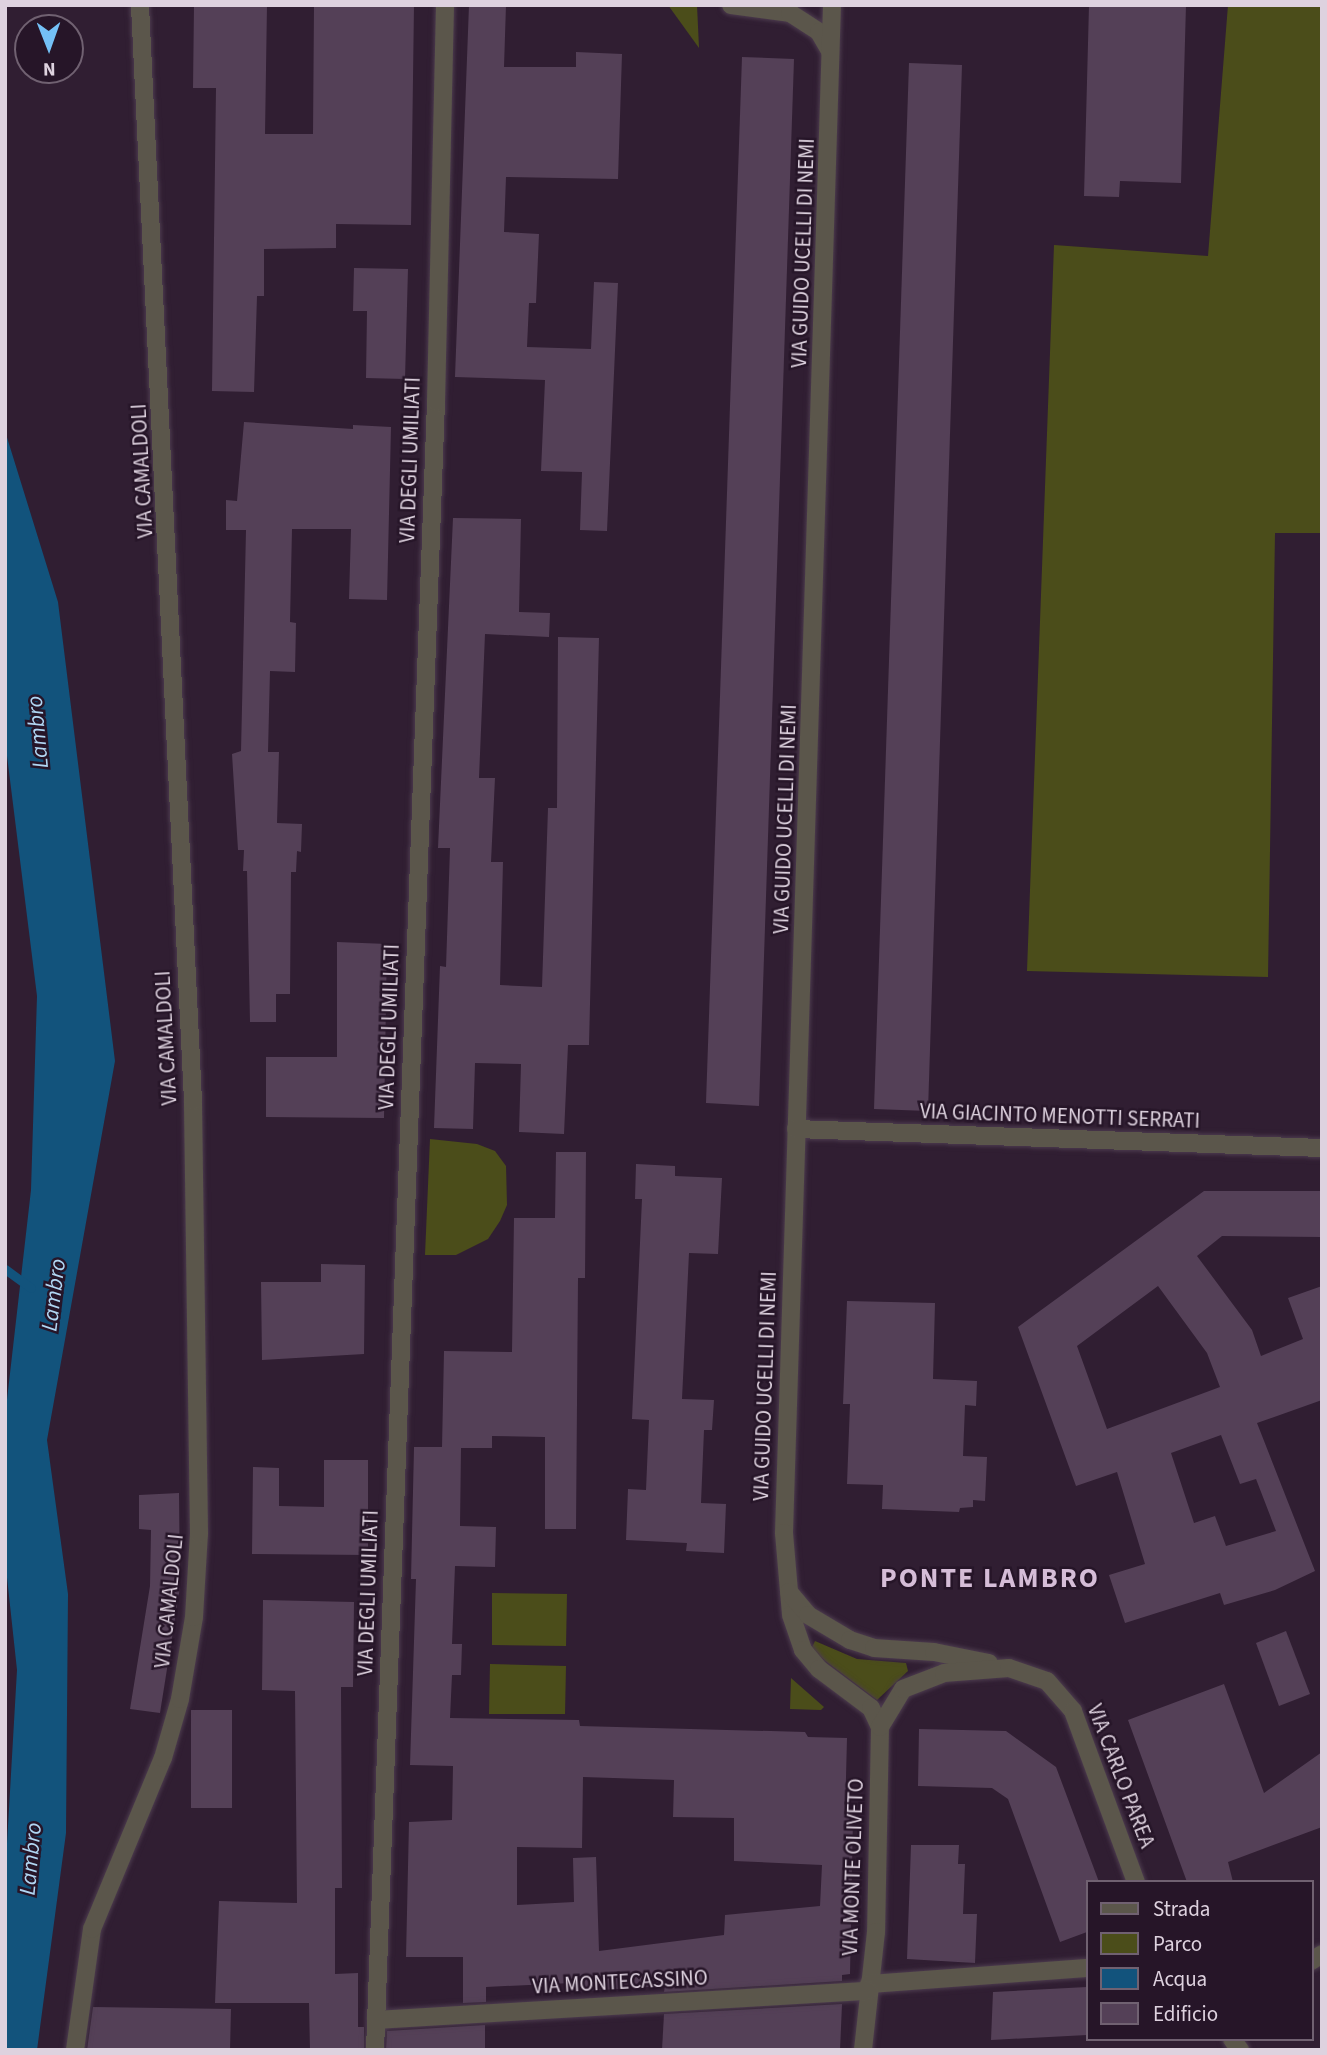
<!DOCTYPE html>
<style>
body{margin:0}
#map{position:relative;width:1327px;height:2055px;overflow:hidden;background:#301e32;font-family:"Source Sans 3",sans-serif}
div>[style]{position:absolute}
.green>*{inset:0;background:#4b4d1a}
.water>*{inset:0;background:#12537c}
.stream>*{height:9px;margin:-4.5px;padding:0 4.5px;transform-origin:4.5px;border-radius:4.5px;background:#12537c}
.building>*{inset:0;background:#544057}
.roads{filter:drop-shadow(0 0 2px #4c3b4e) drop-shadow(0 0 2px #4c3b4e)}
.minor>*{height:18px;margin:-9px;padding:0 9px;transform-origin:9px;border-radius:9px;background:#5b564b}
span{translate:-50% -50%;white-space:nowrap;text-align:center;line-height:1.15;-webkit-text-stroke:5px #261528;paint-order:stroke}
.street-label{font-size:21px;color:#ded2df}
.water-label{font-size:23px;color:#b1d7f4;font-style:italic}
.district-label{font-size:28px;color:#d5bdd7;font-weight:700;letter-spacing:2px}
.frame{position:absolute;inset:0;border:7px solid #ded2df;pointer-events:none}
.legend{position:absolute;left:1086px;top:1880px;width:228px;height:161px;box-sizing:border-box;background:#261528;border:2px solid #706171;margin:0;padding:9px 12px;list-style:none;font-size:21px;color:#ded2df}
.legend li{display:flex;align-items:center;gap:14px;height:35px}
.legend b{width:35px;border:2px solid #706171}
.north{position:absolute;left:14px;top:14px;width:70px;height:70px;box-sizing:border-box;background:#261528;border:2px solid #706171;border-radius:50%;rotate:179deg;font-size:19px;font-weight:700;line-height:28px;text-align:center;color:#ded2df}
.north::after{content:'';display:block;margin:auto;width:24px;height:32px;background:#74c0f6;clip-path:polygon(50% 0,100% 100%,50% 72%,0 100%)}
</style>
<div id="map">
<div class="green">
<div style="clip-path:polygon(668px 5px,697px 5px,699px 48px)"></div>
<div style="clip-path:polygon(1228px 5px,1322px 5px,1322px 533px,1275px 533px,1268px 977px,1027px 971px,1054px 245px,1208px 256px)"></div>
<div style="clip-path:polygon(430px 1139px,477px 1144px,495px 1151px,506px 1166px,507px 1205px,500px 1221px,488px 1239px,456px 1255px,425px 1255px)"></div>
<div style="clip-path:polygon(492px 1593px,567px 1594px,566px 1646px,492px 1645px)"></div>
<div style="clip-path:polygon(815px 1641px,857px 1659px,906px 1663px,908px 1671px,877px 1700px,824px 1660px,812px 1647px)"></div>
<div style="clip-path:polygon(490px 1664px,566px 1666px,565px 1714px,489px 1714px)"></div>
<div style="clip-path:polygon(791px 1678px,824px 1707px,821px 1710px,790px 1709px)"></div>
</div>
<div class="water">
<div style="clip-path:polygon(5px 431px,58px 602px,115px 1061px,47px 1440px,68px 1594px,66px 1833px,37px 2050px,5px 2050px,5px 1878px,17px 1670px,5px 1559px,5px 1417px,31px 1190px,37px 996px,5px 740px)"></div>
</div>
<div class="stream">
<div style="left:5px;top:1269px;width:32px;rotate:36deg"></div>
</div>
<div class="building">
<div style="clip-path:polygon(194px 5px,267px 5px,265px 134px,313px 134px,314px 5px,414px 5px,411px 225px,336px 224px,336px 248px,264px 249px,264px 296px,257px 296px,254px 392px,212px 391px,216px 88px,193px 88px)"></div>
<div style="clip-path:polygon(469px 5px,506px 5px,504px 67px,576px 67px,576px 52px,622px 54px,618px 179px,506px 177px,504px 232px,539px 234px,536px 303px,529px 303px,527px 347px,591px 349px,594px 282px,618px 283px,607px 531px,580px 530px,582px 472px,541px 471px,545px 380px,455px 377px)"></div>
<div style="clip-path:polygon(1089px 5px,1186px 5px,1181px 183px,1120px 181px,1119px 197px,1084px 196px)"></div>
<div style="clip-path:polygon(742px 57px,794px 59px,759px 1106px,706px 1103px)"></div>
<div style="clip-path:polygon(909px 63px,962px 65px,928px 1111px,874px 1109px)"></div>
<div style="clip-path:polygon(354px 268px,408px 269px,405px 379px,366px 378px,367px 311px,353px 311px)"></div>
<div style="clip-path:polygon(244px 422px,353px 429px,353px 425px,391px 427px,387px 600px,349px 599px,351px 529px,292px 529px,290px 622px,296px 623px,295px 672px,270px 671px,268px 752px,279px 752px,277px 823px,302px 824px,301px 852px,297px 851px,296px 872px,291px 872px,290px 994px,276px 994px,276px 1022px,250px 1022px,247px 871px,243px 871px,244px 850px,238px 850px,232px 754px,241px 751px,246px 530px,226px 530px,226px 500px,237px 501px)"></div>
<div style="clip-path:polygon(453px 518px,521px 519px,519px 612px,550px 613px,549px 637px,485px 634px,479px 778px,495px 778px,491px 862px,503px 862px,500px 985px,542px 987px,548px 808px,557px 808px,558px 637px,599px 638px,589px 1045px,568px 1045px,564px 1134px,519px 1132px,521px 1064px,475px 1063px,473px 1129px,434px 1128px,440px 966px,446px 967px,450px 848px,438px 848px)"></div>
<div style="clip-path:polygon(337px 942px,387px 944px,384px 1118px,266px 1117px,266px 1057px,337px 1057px)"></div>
<div style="clip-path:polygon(evenodd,556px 1152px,586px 1152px,585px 1278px,578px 1278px,576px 1529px,545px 1529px,545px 1437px,492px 1436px,492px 1448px,461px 1448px,460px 1526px,496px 1527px,495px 1567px,455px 1566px,452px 1644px,462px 1644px,461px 1675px,452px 1675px,450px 1718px,579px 1720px,580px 1726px,805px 1732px,808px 1737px,847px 1738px,845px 1816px,853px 1816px,850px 1974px,842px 1975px,842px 1981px,664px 1992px,665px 1986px,571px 1992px,571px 1983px,486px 1987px,486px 2002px,463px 2003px,463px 1957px,406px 1957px,409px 1822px,452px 1820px,453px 1766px,410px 1765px,416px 1579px,411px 1579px,414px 1447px,442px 1447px,444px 1351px,512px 1352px,514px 1218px,555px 1218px,556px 1152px,583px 1777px,674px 1780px,673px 1817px,734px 1818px,734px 1861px,822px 1865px,820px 1906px,725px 1915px,724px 1935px,599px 1951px,596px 1857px,573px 1858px,574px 1902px,517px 1905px,517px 1847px,582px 1848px,583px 1777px)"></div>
<div style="clip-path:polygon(636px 1164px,675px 1166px,675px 1176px,722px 1178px,718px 1254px,689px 1253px,682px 1399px,714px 1400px,712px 1430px,704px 1430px,701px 1503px,726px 1504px,724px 1553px,686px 1551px,687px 1543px,626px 1540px,628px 1489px,646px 1490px,649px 1420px,632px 1419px,642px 1199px,635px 1199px)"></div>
<div style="clip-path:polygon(evenodd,1204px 1191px,1322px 1191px,1322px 1237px,1222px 1236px,1197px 1256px,1252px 1330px,1261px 1356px,1303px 1339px,1288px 1298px,1322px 1286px,1322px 1400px,1257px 1423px,1315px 1571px,1275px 1590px,1224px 1605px,1220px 1593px,1125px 1623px,1109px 1575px,1145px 1564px,1117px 1472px,1076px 1486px,1018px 1327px,1204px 1191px,1158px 1286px,1207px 1353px,1220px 1387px,1107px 1429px,1077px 1346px,1158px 1286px,1204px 1191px,1221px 1435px,1240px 1484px,1256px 1479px,1276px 1531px,1226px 1546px,1215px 1516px,1194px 1523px,1171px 1453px,1221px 1435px)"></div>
<div style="clip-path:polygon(321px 1264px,365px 1265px,364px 1354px,262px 1360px,261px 1282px,321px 1282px)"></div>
<div style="clip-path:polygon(847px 1301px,935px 1303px,933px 1379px,977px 1381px,976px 1406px,965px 1405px,963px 1456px,987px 1457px,985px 1501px,973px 1500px,973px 1507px,960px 1508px,959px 1512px,882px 1509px,883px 1485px,847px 1484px,850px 1404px,843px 1404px)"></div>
<div style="clip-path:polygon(324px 1460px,368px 1460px,368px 1555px,252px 1554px,253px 1467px,279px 1468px,279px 1506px,324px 1507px)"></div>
<div style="clip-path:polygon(179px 1493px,180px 1587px,160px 1713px,130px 1709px,150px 1586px,151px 1530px,139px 1529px,139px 1495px)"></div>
<div style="clip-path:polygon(263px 1600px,354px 1602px,353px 1687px,341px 1687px,342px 1888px,335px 1888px,335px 1974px,358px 1973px,358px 2027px,364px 2027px,364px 2050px,310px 2050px,309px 2003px,215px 2003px,219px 1901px,297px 1903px,295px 1691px,262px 1690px)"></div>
<div style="clip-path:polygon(1286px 1631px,1310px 1694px,1279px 1706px,1256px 1643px)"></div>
<div style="clip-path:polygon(1224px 1684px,1264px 1793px,1322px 1752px,1322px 1827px,1228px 1862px,1233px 1882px,1187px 1882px,1128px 1720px)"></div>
<div style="clip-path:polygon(191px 1710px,232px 1710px,232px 1808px,191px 1808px)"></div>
<div style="clip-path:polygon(919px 1729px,1006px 1731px,1056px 1767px,1099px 1882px,1087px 1882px,1087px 1932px,1060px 1942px,1008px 1799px,992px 1788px,918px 1786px)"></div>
<div style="clip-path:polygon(911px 1845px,959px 1845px,958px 1864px,965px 1864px,963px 1914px,977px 1914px,975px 1963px,907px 1959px)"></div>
<div style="clip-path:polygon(1087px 1987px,1087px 2035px,991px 2040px,993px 1992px)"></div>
<div style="clip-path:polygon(842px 2004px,840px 2050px,662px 2050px,664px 2014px)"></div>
<div style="clip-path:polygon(93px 2007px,231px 2009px,230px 2050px,87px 2050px)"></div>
<div style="clip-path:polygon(485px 2025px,485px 2050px,386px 2050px,387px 2031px)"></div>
</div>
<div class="roads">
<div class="minor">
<div style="left:731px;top:5px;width:60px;rotate:7.7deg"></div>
<div style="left:790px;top:13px;width:35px;rotate:33deg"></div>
<div style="left:819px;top:32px;width:22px;rotate:60deg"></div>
<div style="left:832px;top:5px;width:1529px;rotate:91.8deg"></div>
<div style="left:784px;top:1533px;width:82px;rotate:85.1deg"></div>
<div style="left:791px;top:1615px;width:37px;rotate:71deg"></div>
<div style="left:803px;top:1650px;width:25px;rotate:50deg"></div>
<div style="left:819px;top:1669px;width:65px;rotate:36.9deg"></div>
<div style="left:871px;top:1708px;width:21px;rotate:65deg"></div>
<div style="left:880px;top:1727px;width:205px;rotate:91.1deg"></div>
<div style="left:876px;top:1932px;width:119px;rotate:96.3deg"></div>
<div style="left:796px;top:1129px;width:526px;rotate:2.07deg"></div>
<div style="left:789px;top:1592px;width:30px;rotate:50deg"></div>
<div style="left:808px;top:1615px;width:49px;rotate:30.8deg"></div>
<div style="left:850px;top:1640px;width:25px;rotate:18deg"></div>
<div style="left:874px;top:1648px;width:60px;rotate:3.8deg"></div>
<div style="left:934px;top:1652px;width:56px;rotate:11.3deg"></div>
<div style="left:880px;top:1727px;width:44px;rotate:-58.8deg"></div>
<div style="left:903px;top:1689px;width:44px;rotate:-21.3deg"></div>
<div style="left:944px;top:1673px;width:65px;rotate:-4.4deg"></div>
<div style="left:1009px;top:1668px;width:40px;rotate:18.9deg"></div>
<div style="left:1047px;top:1681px;width:40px;rotate:49deg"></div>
<div style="left:1073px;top:1711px;width:182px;rotate:69.8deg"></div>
<div style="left:1311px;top:1961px;width:13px;rotate:-32deg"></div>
<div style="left:869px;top:1984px;width:219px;rotate:-4.2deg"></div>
<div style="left:376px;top:2020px;width:493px;rotate:-3.4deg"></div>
<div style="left:1232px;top:2039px;width:14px;rotate:54deg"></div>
<div style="left:75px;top:2050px;width:122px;rotate:-82deg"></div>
<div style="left:92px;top:1929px;width:185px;rotate:-67.5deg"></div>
<div style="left:163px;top:1758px;width:61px;rotate:-73.9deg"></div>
<div style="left:180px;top:1699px;width:83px;rotate:-80.3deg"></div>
<div style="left:194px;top:1617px;width:83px;rotate:-86.6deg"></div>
<div style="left:199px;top:1534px;width:433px;rotate:-90.8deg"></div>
<div style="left:193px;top:1101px;width:1097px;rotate:-92.77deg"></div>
<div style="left:375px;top:2050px;width:1649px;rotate:-87.88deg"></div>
<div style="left:436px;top:402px;width:397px;rotate:-88.7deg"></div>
</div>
</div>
<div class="street-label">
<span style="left:803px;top:253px;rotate:-88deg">VIA GUIDO UCELLI DI NEMI</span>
<span style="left:410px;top:460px;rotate:-88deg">VIA DEGLI UMILIATI</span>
<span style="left:142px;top:471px;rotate:-93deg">VIA CAMALDOLI</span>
<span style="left:785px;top:819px;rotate:-88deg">VIA GUIDO UCELLI DI NEMI</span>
<span style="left:389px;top:1027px;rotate:-88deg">VIA DEGLI UMILIATI</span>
<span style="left:166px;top:1038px;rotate:-93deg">VIA CAMALDOLI</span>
<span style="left:1060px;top:1116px;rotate:2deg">VIA GIACINTO MENOTTI SERRATI</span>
<span style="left:765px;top:1386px;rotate:-88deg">VIA GUIDO UCELLI DI NEMI</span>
<span style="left:368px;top:1593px;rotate:-88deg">VIA DEGLI UMILIATI</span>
<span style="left:169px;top:1601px;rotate:-84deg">VIA CAMALDOLI</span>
<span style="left:1121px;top:1776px;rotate:69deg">VIA CARLO PAREA</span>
<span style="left:853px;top:1867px;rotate:-88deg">VIA MONTE OLIVETO</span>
<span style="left:620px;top:1982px;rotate:-3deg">VIA MONTECASSINO</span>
</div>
<div class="water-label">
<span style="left:38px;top:732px;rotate:-95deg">Lambro</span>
<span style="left:54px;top:1295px;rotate:-83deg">Lambro</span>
<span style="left:31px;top:1859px;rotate:-85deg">Lambro</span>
</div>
<div class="district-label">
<span style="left:990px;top:1578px">PONTE LAMBRO</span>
</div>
<div class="frame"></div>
<ul class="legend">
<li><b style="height:9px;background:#5b564b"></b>Strada</li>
<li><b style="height:19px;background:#4b4d1a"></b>Parco</li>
<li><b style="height:19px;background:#12537c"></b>Acqua</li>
<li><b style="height:19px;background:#544057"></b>Edificio</li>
</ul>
<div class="north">N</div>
</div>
